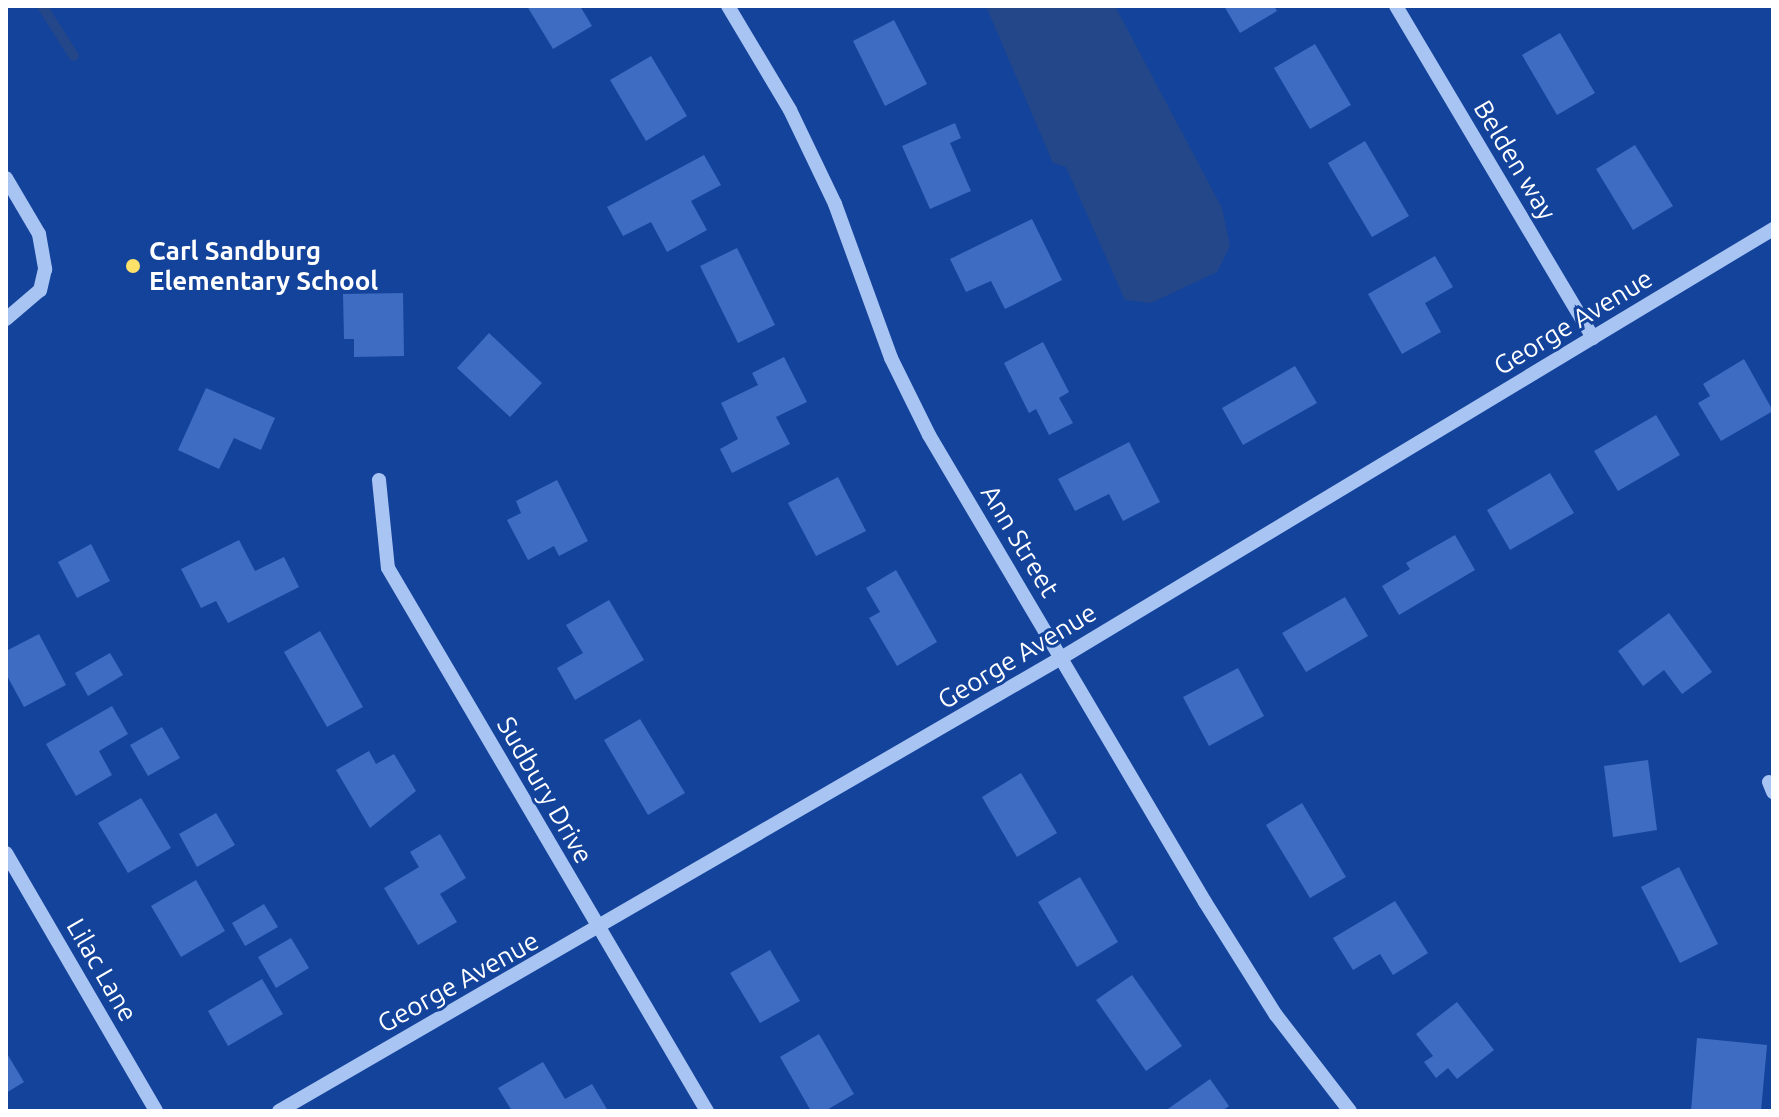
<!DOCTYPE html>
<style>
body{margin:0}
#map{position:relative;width:1779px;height:1117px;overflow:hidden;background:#14439b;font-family:Ubuntu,sans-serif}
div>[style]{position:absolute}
.water>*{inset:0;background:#244789}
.stream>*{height:10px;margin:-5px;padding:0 5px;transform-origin:5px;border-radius:5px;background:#244789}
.building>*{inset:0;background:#3d6cc2}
.minor>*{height:14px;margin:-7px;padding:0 7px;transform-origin:7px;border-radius:7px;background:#a8c4f3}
.dots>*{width:22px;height:22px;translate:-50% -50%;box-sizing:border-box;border:4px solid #14439b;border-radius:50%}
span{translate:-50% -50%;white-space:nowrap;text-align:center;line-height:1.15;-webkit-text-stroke:6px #14439b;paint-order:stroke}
.street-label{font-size:26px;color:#fff}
.poi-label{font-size:26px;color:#fff;font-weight:700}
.left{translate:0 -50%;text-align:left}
.frame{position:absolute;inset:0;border:8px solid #fff;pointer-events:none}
</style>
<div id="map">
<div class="water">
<div style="clip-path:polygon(986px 6px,1115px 6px,1222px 208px,1230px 246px,1217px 272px,1151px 303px,1125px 300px,1066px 167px,1053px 163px)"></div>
</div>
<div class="stream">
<div style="left:42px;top:6px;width:59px;rotate:57.4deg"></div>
</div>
<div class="building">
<div style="clip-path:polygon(527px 6px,580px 6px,592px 26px,553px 49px)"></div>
<div style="clip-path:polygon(1224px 6px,1274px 6px,1277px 11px,1240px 33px)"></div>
<div style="clip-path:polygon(894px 20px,927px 84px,885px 106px,853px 41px)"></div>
<div style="clip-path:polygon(1560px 33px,1595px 93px,1557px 115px,1522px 55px)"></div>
<div style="clip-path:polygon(1315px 44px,1351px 105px,1310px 129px,1274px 68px)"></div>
<div style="clip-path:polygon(651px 56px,687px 116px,646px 141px,610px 80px)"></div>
<div style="clip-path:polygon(955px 123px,961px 138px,950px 143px,971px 191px,930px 209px,902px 146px)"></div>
<div style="clip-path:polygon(1365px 141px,1409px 216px,1372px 237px,1328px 163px)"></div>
<div style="clip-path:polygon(1635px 145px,1673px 206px,1633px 230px,1596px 169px)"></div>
<div style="clip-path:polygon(704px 155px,721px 185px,691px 201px,707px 230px,667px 252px,651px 222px,623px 236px,607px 207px)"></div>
<div style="clip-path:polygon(1032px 219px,1062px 280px,1005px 309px,991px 281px,966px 292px,950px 259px)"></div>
<div style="clip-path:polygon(737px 248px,775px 325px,738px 343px,700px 266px)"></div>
<div style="clip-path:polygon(1435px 256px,1453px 287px,1425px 303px,1441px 332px,1402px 354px,1368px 294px)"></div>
<div style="clip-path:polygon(403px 293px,404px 356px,354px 357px,354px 339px,344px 339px,343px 294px)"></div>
<div style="clip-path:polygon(489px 333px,542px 383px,510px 417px,457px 368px)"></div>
<div style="clip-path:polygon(1043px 342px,1069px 392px,1059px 398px,1073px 423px,1049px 435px,1036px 409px,1029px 413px,1004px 363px)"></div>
<div style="clip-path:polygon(784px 357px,807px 402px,776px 417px,790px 444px,732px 473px,720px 449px,738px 439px,721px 403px,758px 385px,752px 373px)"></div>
<div style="clip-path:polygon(1744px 359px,1773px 411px,1721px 441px,1698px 403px,1710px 396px,1703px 384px)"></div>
<div style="clip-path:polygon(1295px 366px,1317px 403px,1243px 445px,1222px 408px)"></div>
<div style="clip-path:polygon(206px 388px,275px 418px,261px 450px,234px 438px,219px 469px,178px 450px)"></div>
<div style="clip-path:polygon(1656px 415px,1680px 455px,1618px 491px,1594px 451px)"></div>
<div style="clip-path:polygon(1129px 442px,1160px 502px,1123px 521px,1109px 494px,1075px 511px,1058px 479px)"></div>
<div style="clip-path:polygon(1550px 473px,1574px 513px,1510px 550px,1487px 510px)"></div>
<div style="clip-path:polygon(838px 477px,866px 531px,816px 556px,788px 503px)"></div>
<div style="clip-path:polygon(557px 480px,588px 541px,559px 556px,554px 546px,528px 560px,507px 520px,521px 513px,516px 501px)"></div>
<div style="clip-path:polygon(1455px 535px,1475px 570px,1399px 615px,1382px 586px,1410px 569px,1406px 563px)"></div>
<div style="clip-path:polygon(239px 540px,255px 571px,284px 557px,299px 587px,228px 623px,216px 601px,201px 608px,181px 569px)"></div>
<div style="clip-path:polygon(91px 544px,110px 581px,77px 598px,58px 562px)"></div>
<div style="clip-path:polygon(896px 570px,937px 642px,897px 666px,869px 618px,880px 612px,866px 588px)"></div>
<div style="clip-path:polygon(1345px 597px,1368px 636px,1306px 672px,1282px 633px)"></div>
<div style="clip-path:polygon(609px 600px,644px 660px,575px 700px,557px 668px,583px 653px,566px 625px)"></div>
<div style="clip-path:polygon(1669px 613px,1712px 672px,1682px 694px,1664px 670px,1643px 686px,1618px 651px)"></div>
<div style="clip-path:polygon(320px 631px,363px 707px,327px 727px,284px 652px)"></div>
<div style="clip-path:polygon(39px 634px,66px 685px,24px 707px,6px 674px,6px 651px)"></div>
<div style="clip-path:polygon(110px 653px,123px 675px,88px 696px,75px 673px)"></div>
<div style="clip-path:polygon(1238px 668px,1264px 716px,1209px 746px,1183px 697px)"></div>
<div style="clip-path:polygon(112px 706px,128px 734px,99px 751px,112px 775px,76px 796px,46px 744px)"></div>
<div style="clip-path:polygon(640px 719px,685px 793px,648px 815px,604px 740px)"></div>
<div style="clip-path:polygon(162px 727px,180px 758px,148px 776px,130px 745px)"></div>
<div style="clip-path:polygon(369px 751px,376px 764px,394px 754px,416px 791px,370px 828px,336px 770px)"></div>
<div style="clip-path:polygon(1648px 760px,1657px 830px,1613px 837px,1604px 766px)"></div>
<div style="clip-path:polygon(1021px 773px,1057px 833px,1017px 857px,982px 797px)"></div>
<div style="clip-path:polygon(141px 798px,171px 848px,128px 873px,98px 823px)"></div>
<div style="clip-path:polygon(1302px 803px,1346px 877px,1310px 898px,1266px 825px)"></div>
<div style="clip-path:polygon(216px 813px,235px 845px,197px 867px,179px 834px)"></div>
<div style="clip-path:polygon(440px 834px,466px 878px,440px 894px,457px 922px,418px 945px,384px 888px,419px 867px,410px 852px)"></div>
<div style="clip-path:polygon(1679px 867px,1718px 944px,1680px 963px,1641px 887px)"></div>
<div style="clip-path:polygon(1080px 877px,1118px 942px,1077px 967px,1038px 902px)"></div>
<div style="clip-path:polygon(196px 880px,225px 931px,181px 957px,151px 906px)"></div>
<div style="clip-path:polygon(1395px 901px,1428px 953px,1393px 975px,1380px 954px,1353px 970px,1333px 938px)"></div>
<div style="clip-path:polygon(264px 904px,278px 927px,245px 946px,232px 923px)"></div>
<div style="clip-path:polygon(291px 938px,309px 968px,276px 988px,258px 957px)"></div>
<div style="clip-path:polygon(770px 950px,800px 1001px,760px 1023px,730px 973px)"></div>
<div style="clip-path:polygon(1132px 975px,1182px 1046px,1146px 1071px,1096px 1000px)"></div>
<div style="clip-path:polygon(262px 979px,283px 1014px,228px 1046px,208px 1011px)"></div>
<div style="clip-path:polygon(1457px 1002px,1494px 1050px,1457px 1079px,1448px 1068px,1436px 1078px,1424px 1062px,1433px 1056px,1416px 1034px)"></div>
<div style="clip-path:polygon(819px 1034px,854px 1094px,825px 1111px,811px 1111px,780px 1057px)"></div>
<div style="clip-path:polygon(1697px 1038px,1767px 1045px,1761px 1111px,1691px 1111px)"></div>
<div style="clip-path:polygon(6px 1052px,24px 1082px,6px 1093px)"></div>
<div style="clip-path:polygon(543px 1062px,565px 1099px,592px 1084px,608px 1111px,512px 1111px,498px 1088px)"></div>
<div style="clip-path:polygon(1210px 1079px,1229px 1106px,1222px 1111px,1165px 1111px)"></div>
</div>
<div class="minor">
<div style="left:728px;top:6px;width:121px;rotate:59.2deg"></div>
<div style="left:790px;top:110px;width:104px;rotate:64.4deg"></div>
<div style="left:835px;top:204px;width:164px;rotate:70deg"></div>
<div style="left:891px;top:358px;width:86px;rotate:63.7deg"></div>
<div style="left:929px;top:435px;width:542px;rotate:59.42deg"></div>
<div style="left:1205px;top:902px;width:133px;rotate:57.9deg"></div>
<div style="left:1276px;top:1015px;width:121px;rotate:52.4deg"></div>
<div style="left:1396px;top:6px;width:386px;rotate:59.3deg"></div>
<div style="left:6px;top:178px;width:65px;rotate:59.5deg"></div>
<div style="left:39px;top:234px;width:36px;rotate:80deg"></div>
<div style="left:45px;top:269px;width:22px;rotate:103deg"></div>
<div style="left:40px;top:290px;width:45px;rotate:139.5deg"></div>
<div style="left:379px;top:480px;width:88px;rotate:84.2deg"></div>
<div style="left:388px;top:568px;width:630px;rotate:59.57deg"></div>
<div style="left:1769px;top:782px;width:11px;rotate:68deg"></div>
<div style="left:6px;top:853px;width:298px;rotate:59.8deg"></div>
<div style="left:279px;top:1111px;width:904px;rotate:-30.08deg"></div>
<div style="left:1061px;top:658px;width:831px;rotate:-31.07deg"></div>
</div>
<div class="dots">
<div style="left:133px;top:266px;background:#ffe16a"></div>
</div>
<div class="street-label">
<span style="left:1515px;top:160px;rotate:59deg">Belden way</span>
<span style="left:1573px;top:322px;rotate:-31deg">George Avenue</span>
<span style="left:1020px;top:541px;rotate:59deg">Ann Street</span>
<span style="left:1017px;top:656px;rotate:-31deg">George Avenue</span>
<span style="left:545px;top:790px;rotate:60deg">Sudbury Drive</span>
<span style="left:102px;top:970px;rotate:60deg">Lilac Lane</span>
<span style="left:458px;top:982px;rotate:-29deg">George Avenue</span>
</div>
<div class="poi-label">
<span class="left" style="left:149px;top:266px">Carl Sandburg<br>Elementary School</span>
</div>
<div class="frame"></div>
</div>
